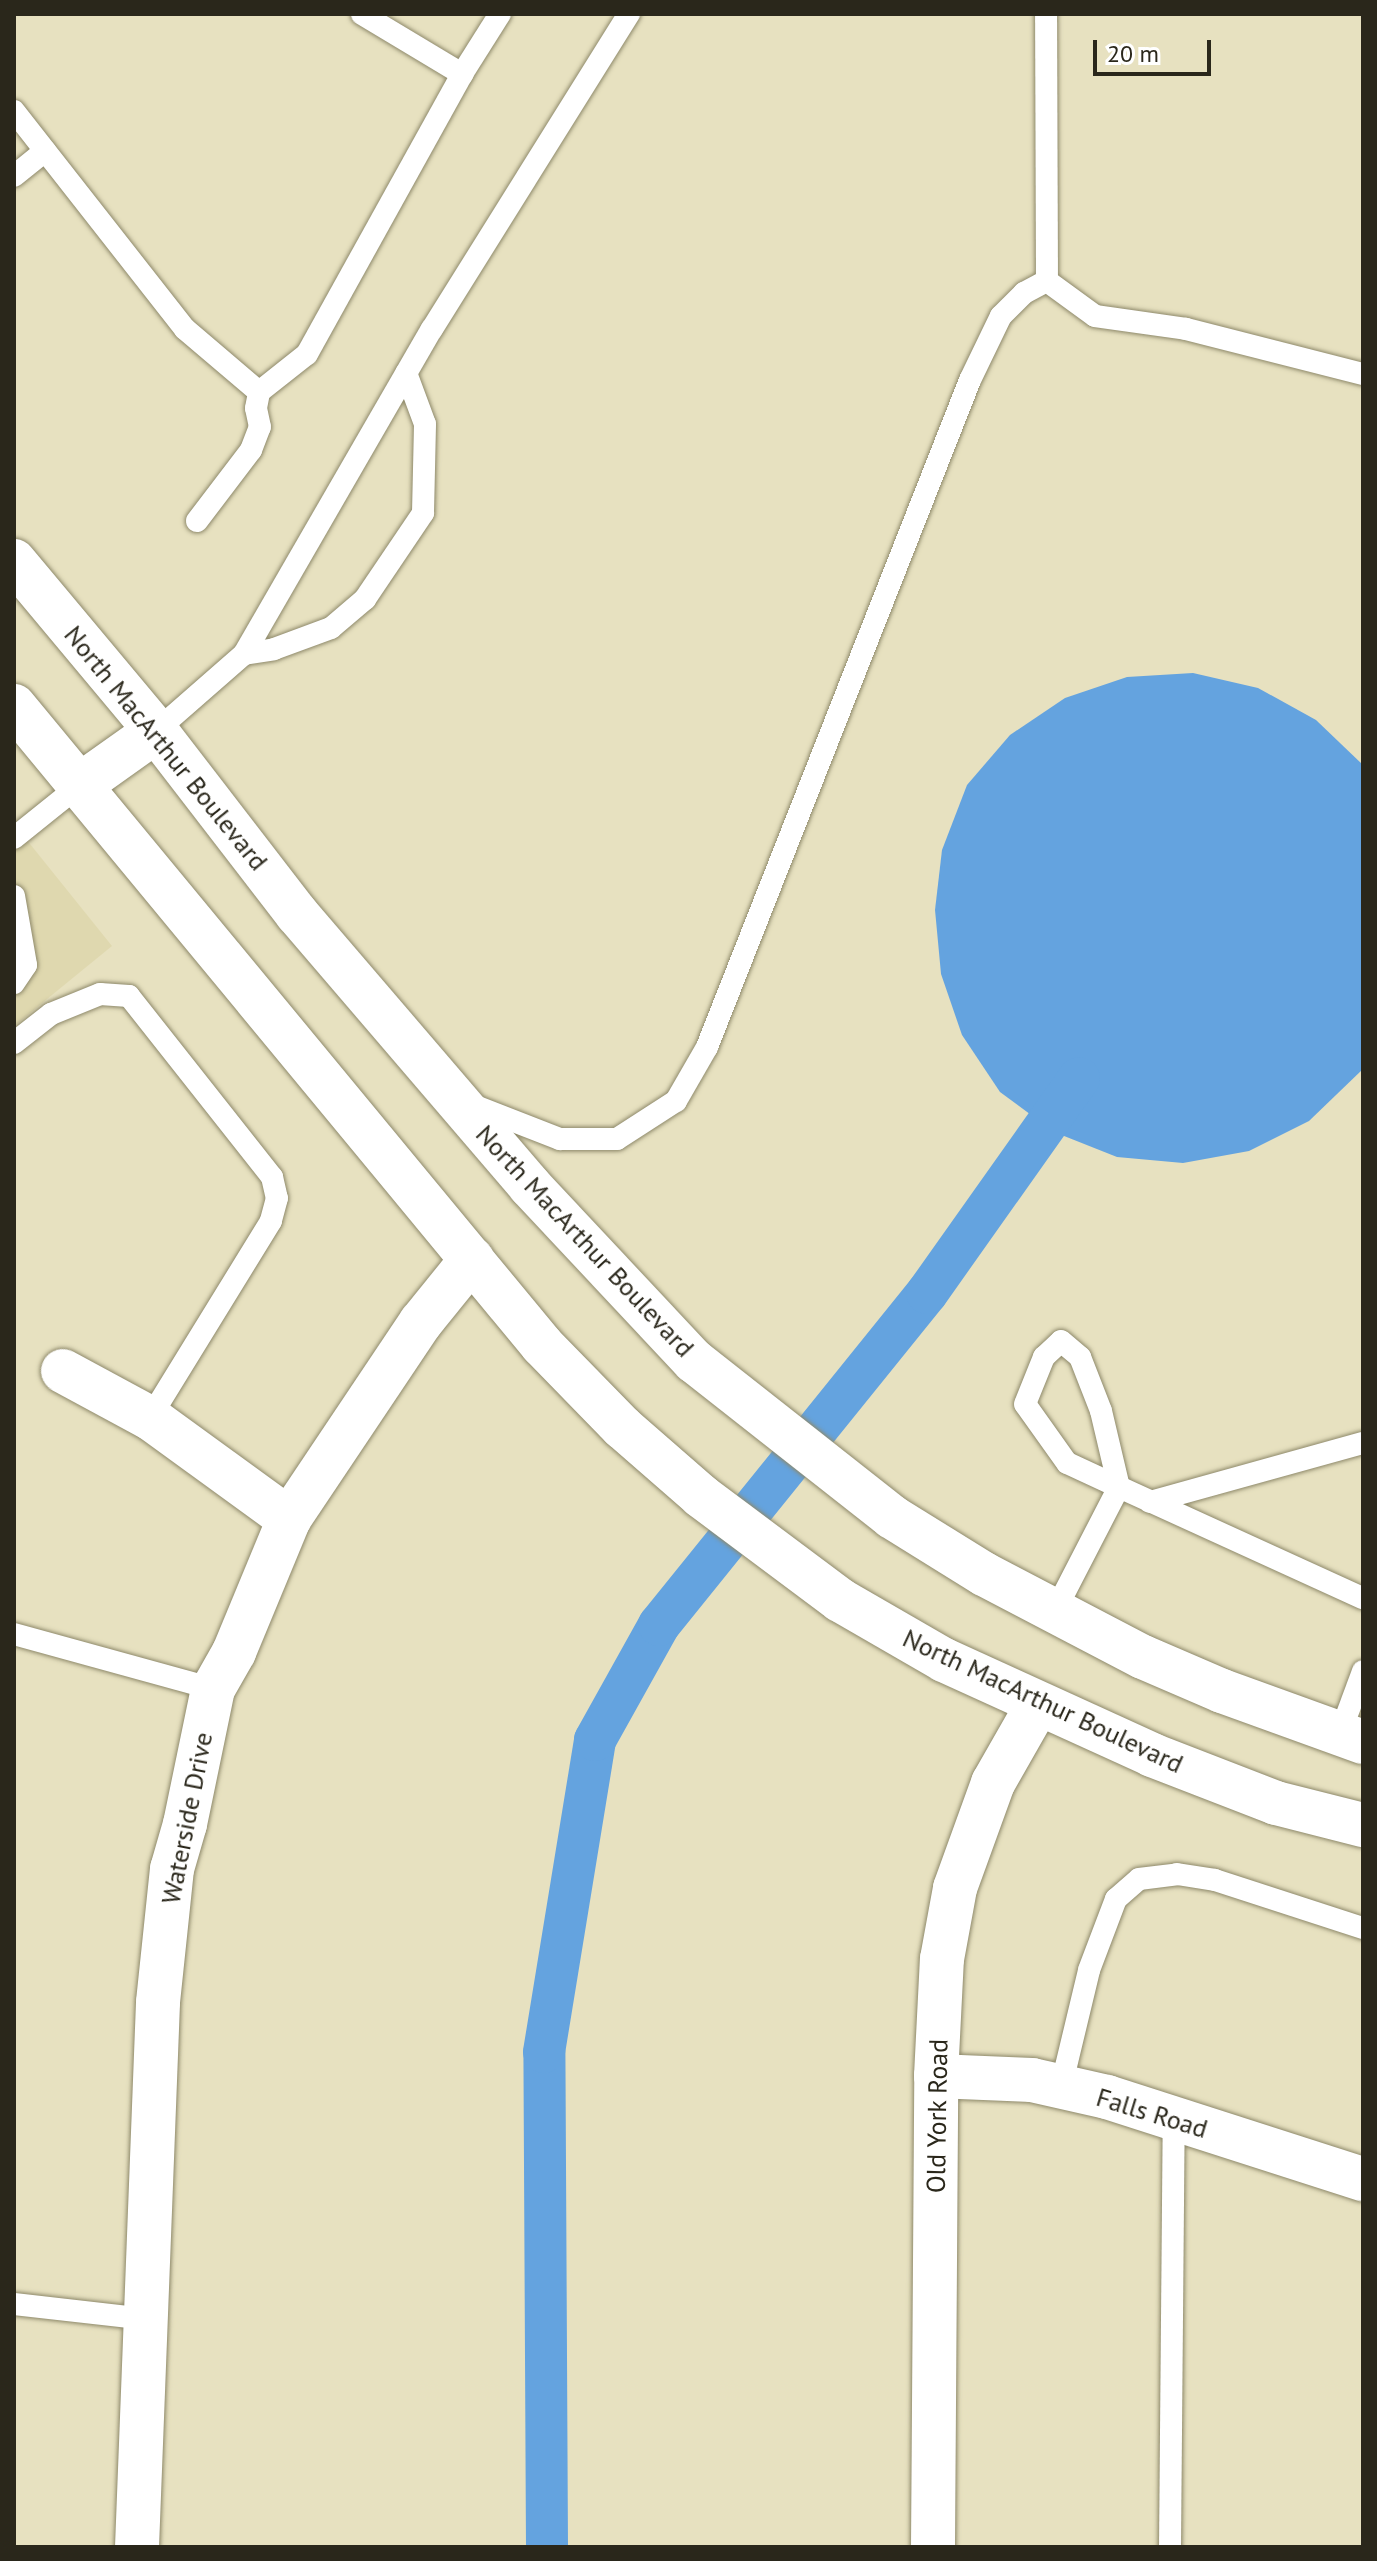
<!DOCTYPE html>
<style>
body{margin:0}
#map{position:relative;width:1377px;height:2561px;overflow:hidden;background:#e7e1c0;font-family:"PT Sans",sans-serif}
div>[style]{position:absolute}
.built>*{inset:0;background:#dfd8af}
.water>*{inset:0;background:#64a3df}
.canal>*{height:42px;margin:-21px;padding:0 21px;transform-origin:21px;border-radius:21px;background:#64a3df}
.roads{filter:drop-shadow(0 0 2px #8e896a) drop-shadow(0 0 2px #8e896a)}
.lane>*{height:22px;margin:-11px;padding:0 11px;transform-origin:11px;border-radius:11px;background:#fff}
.street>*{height:44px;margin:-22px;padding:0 22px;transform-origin:22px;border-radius:22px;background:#fff}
.secondary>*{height:44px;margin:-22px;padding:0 22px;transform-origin:22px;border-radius:22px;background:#fff}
span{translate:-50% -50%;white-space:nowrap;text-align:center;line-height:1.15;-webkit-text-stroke:7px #fff;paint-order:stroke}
.street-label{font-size:26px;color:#2a271b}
.frame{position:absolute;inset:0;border:16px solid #2a271b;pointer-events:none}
.scale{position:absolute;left:1093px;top:40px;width:118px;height:36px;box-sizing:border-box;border:4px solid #2a271b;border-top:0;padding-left:10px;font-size:24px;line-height:28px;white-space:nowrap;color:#2a271b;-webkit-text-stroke:6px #fff;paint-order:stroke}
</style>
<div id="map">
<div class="built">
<div style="clip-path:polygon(14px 824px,112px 946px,14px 1026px)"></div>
</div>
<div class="water">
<div style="clip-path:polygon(1193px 673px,1258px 688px,1316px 720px,1363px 765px,1363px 1069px,1309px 1121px,1249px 1151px,1183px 1163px,1117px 1157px,1054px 1132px,1000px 1092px,962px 1035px,941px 974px,935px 910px,942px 850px,967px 785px,1010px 735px,1065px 698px,1127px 677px)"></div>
</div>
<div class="canal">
<div style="left:547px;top:2547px;width:495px;rotate:-90.3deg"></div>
<div style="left:544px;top:2052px;width:316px;rotate:-80.7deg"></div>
<div style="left:595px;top:1740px;width:132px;rotate:-60.9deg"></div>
<div style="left:659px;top:1625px;width:427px;rotate:-51.1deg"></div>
<div style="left:927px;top:1293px;width:263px;rotate:-54.7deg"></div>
</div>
<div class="roads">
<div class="lane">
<div style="left:362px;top:14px;width:117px;rotate:31deg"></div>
<div style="left:14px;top:111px;width:277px;rotate:51.9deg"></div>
<div style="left:185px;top:329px;width:97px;rotate:40.4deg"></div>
<div style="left:14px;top:176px;width:40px;rotate:-39deg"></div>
<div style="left:1047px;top:281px;width:59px;rotate:36.1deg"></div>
<div style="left:1095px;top:316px;width:92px;rotate:8.1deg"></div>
<div style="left:1186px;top:329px;width:183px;rotate:14.3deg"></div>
<div style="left:197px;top:521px;width:89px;rotate:-52.7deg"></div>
<div style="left:251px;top:450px;width:25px;rotate:-69deg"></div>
<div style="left:260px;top:427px;width:19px;rotate:-102deg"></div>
<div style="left:256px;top:408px;width:16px;rotate:-79deg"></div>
<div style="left:259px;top:392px;width:61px;rotate:-38.4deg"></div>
<div style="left:307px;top:354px;width:320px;rotate:-61deg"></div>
<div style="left:462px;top:74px;width:71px;rotate:-57.7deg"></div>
<div style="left:244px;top:654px;width:30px;rotate:-9deg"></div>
<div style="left:274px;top:649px;width:61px;rotate:-20.2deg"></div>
<div style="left:331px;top:628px;width:45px;rotate:-40.5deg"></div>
<div style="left:365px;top:599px;width:104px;rotate:-56deg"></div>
<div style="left:423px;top:513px;width:89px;rotate:-88.7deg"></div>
<div style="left:425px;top:424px;width:54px;rotate:-110.4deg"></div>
<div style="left:156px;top:731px;width:117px;rotate:-41.2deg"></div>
<div style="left:244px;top:654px;width:375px;rotate:-60deg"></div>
<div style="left:432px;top:329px;width:372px;rotate:-58deg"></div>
<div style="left:14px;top:838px;width:85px;rotate:-38.8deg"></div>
<div style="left:14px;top:896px;width:70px;rotate:80.1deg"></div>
<div style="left:26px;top:965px;width:22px;rotate:124deg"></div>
<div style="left:14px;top:1043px;width:47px;rotate:-38.1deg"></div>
<div style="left:51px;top:1014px;width:53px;rotate:-22.2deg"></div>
<div style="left:100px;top:994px;width:29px;rotate:4deg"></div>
<div style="left:129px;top:996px;width:231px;rotate:51.7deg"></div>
<div style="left:272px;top:1177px;width:22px;rotate:77deg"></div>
<div style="left:277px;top:1198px;width:24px;rotate:105deg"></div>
<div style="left:271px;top:1221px;width:231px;rotate:121.6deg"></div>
<div style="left:470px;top:1104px;width:97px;rotate:21.3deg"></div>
<div style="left:560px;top:1139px;width:57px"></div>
<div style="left:617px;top:1139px;width:70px;rotate:-32.8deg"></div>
<div style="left:676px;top:1101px;width:62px;rotate:-60.1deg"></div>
<div style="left:707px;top:1047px;width:717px;rotate:-68.48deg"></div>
<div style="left:970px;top:380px;width:71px;rotate:-64.2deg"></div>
<div style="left:1001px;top:316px;width:33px;rotate:-45deg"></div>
<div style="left:1024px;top:293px;width:26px;rotate:-28deg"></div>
<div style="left:1047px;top:281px;width:267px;rotate:-90.2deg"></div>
<div style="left:1061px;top:1341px;width:25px;rotate:40deg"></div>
<div style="left:1080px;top:1357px;width:58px;rotate:68.7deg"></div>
<div style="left:1101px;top:1411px;width:78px;rotate:76.7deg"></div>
<div style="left:1119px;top:1487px;width:57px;rotate:-155.2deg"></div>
<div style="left:1067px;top:1463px;width:72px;rotate:-125.4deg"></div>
<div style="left:1025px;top:1404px;width:51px;rotate:-68deg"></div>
<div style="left:1044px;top:1357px;width:23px;rotate:-43deg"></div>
<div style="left:1150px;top:1502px;width:221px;rotate:-15.5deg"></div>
<div style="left:1056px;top:1609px;width:137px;rotate:-62.7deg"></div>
<div style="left:1119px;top:1487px;width:268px;rotate:24.5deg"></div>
<div style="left:14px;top:1634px;width:206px;rotate:15.4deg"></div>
<div style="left:1339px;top:1736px;width:69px;rotate:-69.7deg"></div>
<div style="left:1061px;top:2087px;width:120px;rotate:-76.5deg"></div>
<div style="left:1089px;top:1970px;width:76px;rotate:-69.2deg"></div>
<div style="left:1116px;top:1899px;width:30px;rotate:-41deg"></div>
<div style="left:1139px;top:1879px;width:38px;rotate:-7deg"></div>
<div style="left:1177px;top:1874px;width:38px;rotate:9deg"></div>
<div style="left:1215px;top:1880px;width:156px;rotate:18deg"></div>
<div style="left:14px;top:2304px;width:132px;rotate:6.5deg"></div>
<div style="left:1170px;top:2547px;width:429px;rotate:-89.5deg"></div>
</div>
<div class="street">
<div style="left:63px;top:1371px;width:99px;rotate:28.4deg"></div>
<div style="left:150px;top:1418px;width:172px;rotate:36deg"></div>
<div style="left:936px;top:2076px;width:96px;rotate:2.4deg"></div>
<div style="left:1032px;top:2080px;width:77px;rotate:12.8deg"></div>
<div style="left:1107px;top:2097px;width:269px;rotate:17.8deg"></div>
<div style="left:137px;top:2547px;width:545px;rotate:-87.79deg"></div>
<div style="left:158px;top:2002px;width:134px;rotate:-84deg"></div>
<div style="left:172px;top:1869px;width:47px;rotate:-73.9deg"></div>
<div style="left:185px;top:1824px;width:138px;rotate:-78.3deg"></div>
<div style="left:213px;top:1689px;width:43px;rotate:-60.4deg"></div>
<div style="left:234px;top:1652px;width:144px;rotate:-67.5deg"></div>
<div style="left:289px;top:1519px;width:237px;rotate:-56.2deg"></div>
<div style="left:421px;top:1322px;width:81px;rotate:-51deg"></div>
<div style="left:933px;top:2547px;width:471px;rotate:-89.6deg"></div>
<div style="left:936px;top:2076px;width:117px;rotate:-87.1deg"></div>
<div style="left:942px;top:1959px;width:72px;rotate:-79.6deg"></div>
<div style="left:955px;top:1888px;width:112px;rotate:-70.1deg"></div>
<div style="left:993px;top:1783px;width:91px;rotate:-60.3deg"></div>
</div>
<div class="secondary">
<div style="left:14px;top:561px;width:222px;rotate:50.1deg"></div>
<div style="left:156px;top:731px;width:231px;rotate:52.4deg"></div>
<div style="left:297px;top:914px;width:358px;rotate:49.4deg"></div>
<div style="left:530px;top:1186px;width:240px;rotate:46.9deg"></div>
<div style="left:694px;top:1361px;width:252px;rotate:38.2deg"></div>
<div style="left:892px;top:1517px;width:108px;rotate:31.8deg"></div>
<div style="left:984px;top:1574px;width:179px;rotate:27.6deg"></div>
<div style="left:1143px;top:1657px;width:86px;rotate:23.3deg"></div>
<div style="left:1222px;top:1691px;width:150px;rotate:19.9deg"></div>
<div style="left:14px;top:706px;width:829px;rotate:50.43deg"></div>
<div style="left:542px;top:1345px;width:115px;rotate:45.7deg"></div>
<div style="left:622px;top:1427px;width:105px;rotate:41.1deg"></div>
<div style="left:701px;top:1496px;width:174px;rotate:36.8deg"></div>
<div style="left:840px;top:1600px;width:120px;rotate:30deg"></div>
<div style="left:944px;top:1660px;width:229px;rotate:24.5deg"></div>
<div style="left:1152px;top:1755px;width:133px;rotate:21.2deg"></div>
<div style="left:1276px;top:1803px;width:90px;rotate:14.2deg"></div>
<div style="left:80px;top:785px;width:93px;rotate:-35.4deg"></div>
</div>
</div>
<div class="street-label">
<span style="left:166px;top:748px;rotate:51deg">North MacArthur Boulevard</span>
<span style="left:585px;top:1241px;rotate:47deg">North MacArthur Boulevard</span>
<span style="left:1043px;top:1701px;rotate:25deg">North MacArthur Boulevard</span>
<span style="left:187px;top:1818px;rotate:-79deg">Waterside Drive</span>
<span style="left:1152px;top:2113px;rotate:17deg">Falls Road</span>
<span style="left:937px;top:2116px;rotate:-89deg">Old York Road</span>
</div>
<div class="frame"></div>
<div class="scale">20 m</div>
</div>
